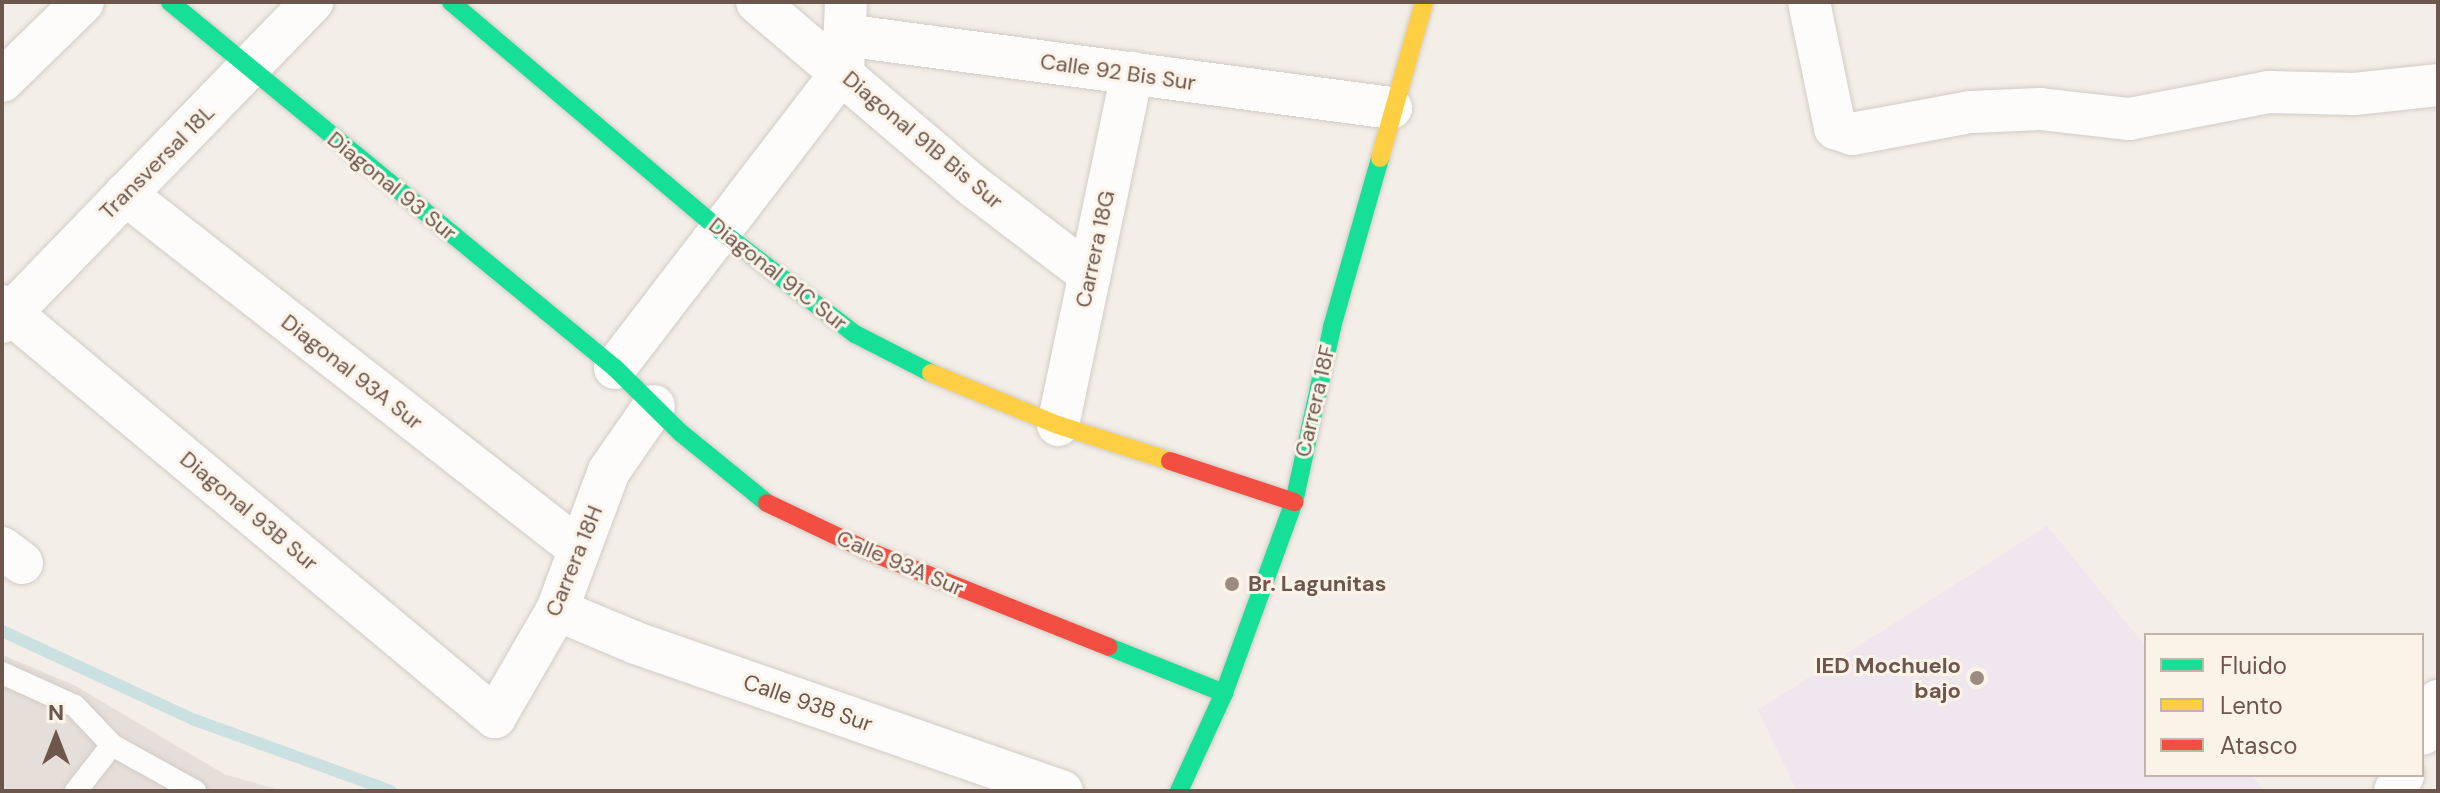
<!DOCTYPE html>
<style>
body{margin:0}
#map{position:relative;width:2440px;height:793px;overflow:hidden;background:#f3eee7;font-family:"DM Sans",sans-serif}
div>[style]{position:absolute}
.industrial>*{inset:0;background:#e5ded9}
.education>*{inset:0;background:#efe6ee}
.stream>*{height:12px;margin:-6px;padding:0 6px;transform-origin:6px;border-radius:6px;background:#cbe1e1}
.roads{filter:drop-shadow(0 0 2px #d2cbc6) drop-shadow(0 0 2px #d2cbc6)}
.lane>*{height:22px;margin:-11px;padding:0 11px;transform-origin:11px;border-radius:11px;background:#fdfcfb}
.street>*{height:42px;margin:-21px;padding:0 21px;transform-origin:21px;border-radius:21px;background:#fdfcfb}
.fast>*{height:18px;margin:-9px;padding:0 9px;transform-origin:9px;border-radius:9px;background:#16e098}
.slow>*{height:18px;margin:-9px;padding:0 9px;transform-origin:9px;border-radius:9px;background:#ffcf43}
.jam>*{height:18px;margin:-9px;padding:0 9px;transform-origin:9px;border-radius:9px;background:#f24e42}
.dots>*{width:22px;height:22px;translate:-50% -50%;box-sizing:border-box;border:4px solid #fcf3e8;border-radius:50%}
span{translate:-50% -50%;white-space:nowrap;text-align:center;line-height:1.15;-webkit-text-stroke:6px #fcf3e8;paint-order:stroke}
.street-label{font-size:22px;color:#6d564c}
.poi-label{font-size:22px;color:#6d564c;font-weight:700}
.left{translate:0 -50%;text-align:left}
.right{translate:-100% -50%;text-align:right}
.frame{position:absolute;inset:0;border:4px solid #6d564c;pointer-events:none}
.legend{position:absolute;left:2144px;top:633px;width:280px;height:144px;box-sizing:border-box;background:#fcf3e8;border:2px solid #c3b4aa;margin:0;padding:10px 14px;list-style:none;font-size:24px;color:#6d564c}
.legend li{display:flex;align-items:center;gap:16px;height:40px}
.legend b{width:40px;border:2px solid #c3b4aa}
.north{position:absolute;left:16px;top:697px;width:80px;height:80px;-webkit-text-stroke:6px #fcf3e8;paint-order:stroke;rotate:0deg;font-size:22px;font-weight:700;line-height:32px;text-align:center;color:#6d564c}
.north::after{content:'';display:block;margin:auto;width:28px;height:36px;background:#6d564c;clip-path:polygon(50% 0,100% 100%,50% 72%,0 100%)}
</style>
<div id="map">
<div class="industrial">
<div style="clip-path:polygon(2px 655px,74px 685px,224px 774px,282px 791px,2px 791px)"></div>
</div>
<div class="education">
<div style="clip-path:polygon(2047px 526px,2146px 647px,2146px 775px,2251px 775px,2264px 791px,1797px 791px,1758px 710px)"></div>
</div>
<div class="stream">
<div style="left:2px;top:631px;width:213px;rotate:24.8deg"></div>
<div style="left:195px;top:720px;width:208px;rotate:19.9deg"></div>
</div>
<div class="roads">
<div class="lane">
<div style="left:2px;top:673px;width:80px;rotate:24.3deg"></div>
<div style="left:75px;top:706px;width:54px;rotate:46.5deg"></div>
<div style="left:112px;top:745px;width:95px;rotate:29deg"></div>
<div style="left:76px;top:791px;width:58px;rotate:-52deg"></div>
</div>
<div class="street">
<div style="left:757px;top:2px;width:282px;rotate:40.4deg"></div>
<div style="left:972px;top:185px;width:148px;rotate:37.3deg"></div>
<div style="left:1809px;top:2px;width:129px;rotate:78.3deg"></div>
<div style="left:1835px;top:128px;width:18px;rotate:19deg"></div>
<div style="left:1852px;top:134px;width:121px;rotate:-10.5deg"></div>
<div style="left:1971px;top:112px;width:69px;rotate:-2.5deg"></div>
<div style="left:2040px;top:109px;width:90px;rotate:6.4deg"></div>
<div style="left:2129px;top:119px;width:143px;rotate:-10.9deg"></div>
<div style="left:2269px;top:92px;width:85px;rotate:1.3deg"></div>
<div style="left:2354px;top:94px;width:84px;rotate:-6.1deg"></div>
<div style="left:844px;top:35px;width:552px;rotate:7.6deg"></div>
<div style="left:2px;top:81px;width:113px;rotate:-44.3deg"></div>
<div style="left:125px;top:194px;width:576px;rotate:38.02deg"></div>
<div style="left:2px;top:306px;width:642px;rotate:39.82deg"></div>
<div style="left:495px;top:717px;width:124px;rotate:-59.9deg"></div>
<div style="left:557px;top:610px;width:148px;rotate:-69.5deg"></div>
<div style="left:609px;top:471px;width:79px;rotate:-55.3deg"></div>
<div style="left:2px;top:322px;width:446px;rotate:-45.9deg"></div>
<div style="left:615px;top:368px;width:374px;rotate:-52.5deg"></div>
<div style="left:843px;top:71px;width:69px;rotate:-87.5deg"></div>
<div style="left:1058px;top:425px;width:360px;rotate:-78.1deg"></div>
<div style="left:2px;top:548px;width:25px;rotate:37deg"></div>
<div style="left:557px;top:610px;width:86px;rotate:22.7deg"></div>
<div style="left:636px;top:643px;width:451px;rotate:19.2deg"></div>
<div style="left:2422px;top:734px;width:37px;rotate:-64deg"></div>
<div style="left:2395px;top:791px;width:18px;rotate:-63deg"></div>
</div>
<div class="fast">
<div style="left:170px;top:2px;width:576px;rotate:39.44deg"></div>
<div style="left:615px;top:368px;width:93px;rotate:44.6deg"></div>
<div style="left:681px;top:433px;width:111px;rotate:39.1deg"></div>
<div style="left:451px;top:2px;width:355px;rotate:40.3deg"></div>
<div style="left:722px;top:232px;width:168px;rotate:37.5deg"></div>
<div style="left:855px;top:334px;width:85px;rotate:27.2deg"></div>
<div style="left:1109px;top:647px;width:124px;rotate:21.8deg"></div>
<div style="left:1179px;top:791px;width:108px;rotate:-65.3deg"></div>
<div style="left:1224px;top:693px;width:203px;rotate:-69.9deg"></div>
<div style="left:1294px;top:502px;width:179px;rotate:-77.7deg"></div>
<div style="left:1332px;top:327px;width:176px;rotate:-74.1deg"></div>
</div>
<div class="slow">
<div style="left:1380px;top:158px;width:162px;rotate:-74.2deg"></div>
<div style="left:931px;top:373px;width:137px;rotate:22.3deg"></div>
<div style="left:1058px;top:425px;width:118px;rotate:17.8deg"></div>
</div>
<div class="jam">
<div style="left:1170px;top:461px;width:131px;rotate:18.3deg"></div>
<div style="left:767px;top:503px;width:112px;rotate:25.4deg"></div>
<div style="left:868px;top:551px;width:259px;rotate:21.7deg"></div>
</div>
</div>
<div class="dots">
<div style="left:1232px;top:584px;background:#9c8b82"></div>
<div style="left:1977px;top:678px;background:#9c8b82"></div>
</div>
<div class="street-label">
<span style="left:1118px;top:72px;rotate:8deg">Calle 92 Bis Sur</span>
<span style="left:923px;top:140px;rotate:40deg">Diagonal 91B Bis Sur</span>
<span style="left:157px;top:162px;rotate:-45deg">Transversal 18L</span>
<span style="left:392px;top:186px;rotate:39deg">Diagonal 93 Sur</span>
<span style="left:1095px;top:249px;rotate:-78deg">Carrera 18G</span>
<span style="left:778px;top:274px;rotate:38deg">Diagonal 91C Sur</span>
<span style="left:352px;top:372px;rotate:38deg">Diagonal 93A Sur</span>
<span style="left:1315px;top:401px;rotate:-77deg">Carrera 18F</span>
<span style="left:249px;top:511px;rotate:40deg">Diagonal 93B Sur</span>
<span style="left:574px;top:561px;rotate:-68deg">Carrera 18H</span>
<span style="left:900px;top:563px;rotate:23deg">Calle 93A Sur</span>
<span style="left:808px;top:703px;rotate:19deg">Calle 93B Sur</span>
</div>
<div class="poi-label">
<span class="left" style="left:1248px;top:584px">Br. Lagunitas</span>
<span class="right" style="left:1961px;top:678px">IED Mochuelo<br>bajo</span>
</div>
<div class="frame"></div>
<ul class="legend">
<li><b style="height:10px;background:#16e098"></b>Fluido</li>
<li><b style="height:10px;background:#ffcf43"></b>Lento</li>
<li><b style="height:10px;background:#f24e42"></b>Atasco</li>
</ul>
<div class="north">N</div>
</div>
